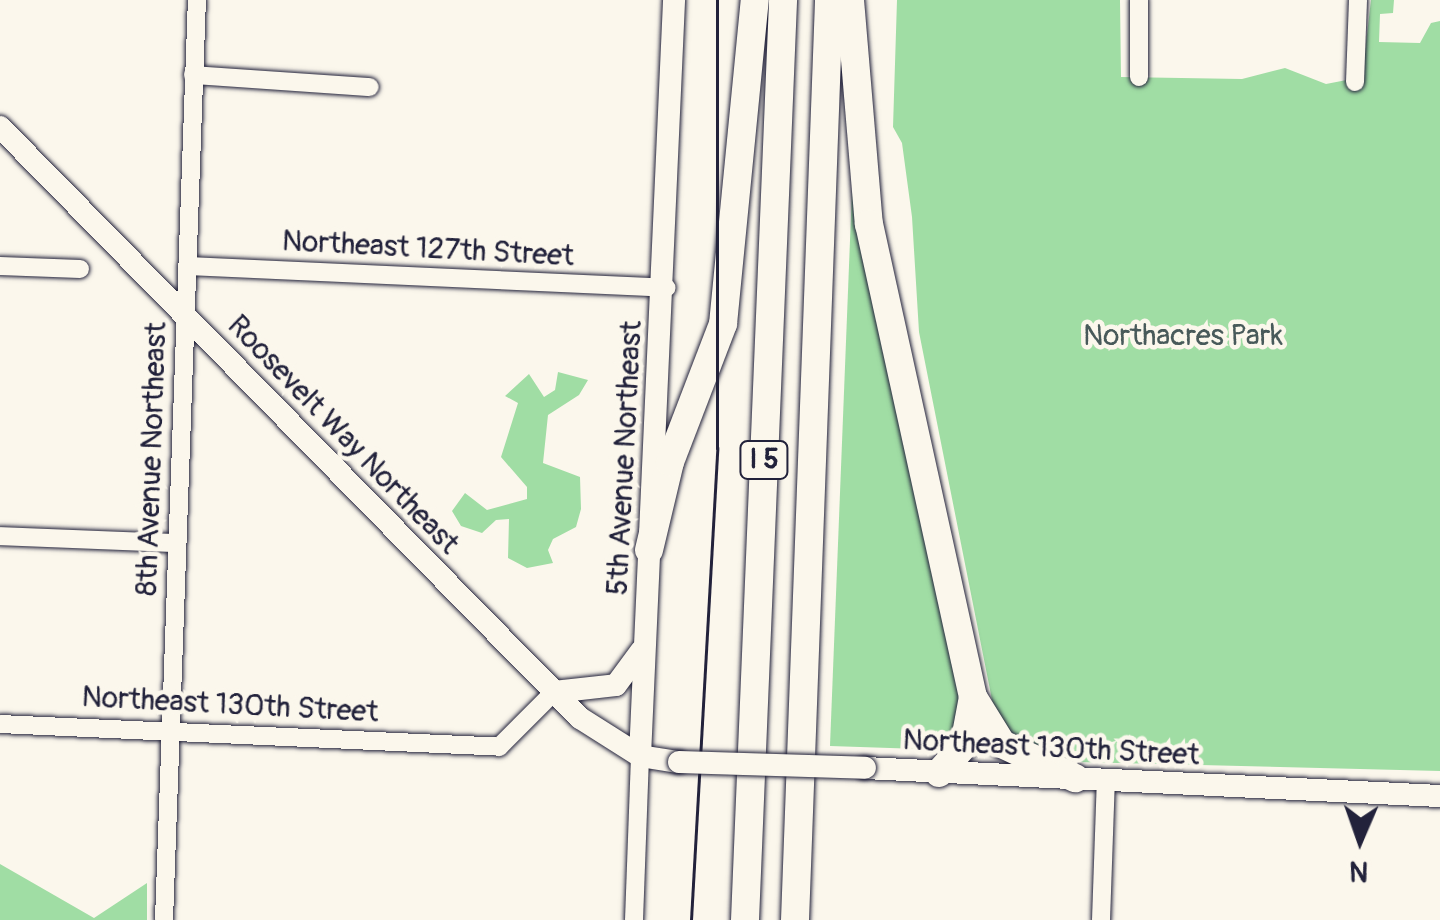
<!DOCTYPE html>
<style>
body{margin:0}
#map{position:relative;width:1440px;height:920px;overflow:hidden;background:#fbf7ec;font-family:Pangolin,sans-serif}
div>[style]{position:absolute}
.green>*{inset:0;background:#a0dda4}
.roads{filter:drop-shadow(0 0 2px #22223b) drop-shadow(0 0 2px #22223b)}
.minor>*{height:18px;margin:-9px;padding:0 9px;transform-origin:9px;border-radius:9px;background:#fbf7ec}
.major>*{height:22px;margin:-11px;padding:0 11px;transform-origin:11px;border-radius:11px;background:#fbf7ec}
.highway>*{height:28px;margin:-14px;padding:0 14px;transform-origin:14px;border-radius:14px;background:#fbf7ec}
.tram>*{height:2.5px;margin:-1.25px;padding:0 1.25px;transform-origin:1.25px;border-radius:1.25px;background:#22223b}
.bridges{filter:drop-shadow(0 0 2px #22223b) drop-shadow(0 0 2px #22223b)}
.major-bridge>*{height:22px;margin:-11px;padding:0 11px;transform-origin:11px;border-radius:11px;background:#fbf7ec}
span{translate:-50% -50%;white-space:nowrap;text-align:center;line-height:1.15;-webkit-text-stroke:9px #fbf7ec;paint-order:stroke}
.shield-label span{padding:2px 8px;background:#fbf7ec;border:2px solid;border-radius:8px;-webkit-text-stroke-width:0}
.shield-label{font-size:28px;color:#22223b;font-weight:700}
.street-label{font-size:30px;color:#22223b}
.park-label{font-size:30px;color:#485a5a}
.north{position:absolute;left:1310px;top:790px;width:100px;height:100px;-webkit-text-stroke:8px #fbf7ec;paint-order:stroke;rotate:182deg;font-size:28px;font-weight:700;line-height:40px;text-align:center;color:#22223b}
.north::after{content:'';display:block;margin:auto;width:35px;height:45px;background:#22223b;clip-path:polygon(50% 0,100% 100%,50% 72%,0 100%)}
</style>
<div id="map">
<div class="green">
<div style="clip-path:polygon(897px 0,1120px 0,1121px 77px,1242px 79px,1285px 68px,1326px 84px,1362px 77px,1371px 0,1394px 0,1393px 13px,1380px 14px,1379px 42px,1420px 43px,1431px 23px,1440px 21px,1440px 771px,1077px 762px,1020px 746px,995px 715px,919px 332px,912px 217px,902px 143px,893px 127px)"></div>
<div style="clip-path:polygon(852px 190px,964px 710px,950px 750px,830px 746px)"></div>
<div style="clip-path:polygon(558px 372px,588px 380px,579px 395px,548px 415px,543px 463px,580px 477px,581px 509px,576px 527px,553px 539px,548px 550px,553px 563px,527px 568px,508px 558px,509px 519px,496px 520px,482px 533px,461px 526px,452px 511px,465px 493px,487px 510px,527px 499px,527px 487px,501px 457px,518px 403px,505px 396px,529px 374px,544px 397px,555px 390px)"></div>
<div style="clip-path:polygon(0 864px,94px 918px,147px 883px,147px 920px,0 920px)"></div>
</div>
<div class="roads">
<div class="minor">
<div style="left:193px;top:75px;width:177px;rotate:3.9deg"></div>
<div style="left:1139px;top:77px;width:77px;rotate:-90deg"></div>
<div style="left:1355px;top:82px;width:82px;rotate:-87.9deg"></div>
<div style="left:0;top:266px;width:80px;rotate:2.1deg"></div>
<div style="left:188px;top:266px;width:479px;rotate:2.6deg"></div>
<div style="left:0;top:536px;width:177px;rotate:2.3deg"></div>
<div style="left:0;top:724px;width:500px;rotate:2.6deg"></div>
<div style="left:499px;top:747px;width:78px;rotate:-45deg"></div>
<div style="left:164px;top:920px;width:921px;rotate:-87.95deg"></div>
<div style="left:634px;top:920px;width:164px;rotate:-87.9deg"></div>
<div style="left:1101px;top:920px;width:140px;rotate:-88deg"></div>
</div>
<div class="major">
<div style="left:0;top:127px;width:828px;rotate:45.54deg"></div>
<div style="left:580px;top:718px;width:71px;rotate:32.3deg"></div>
<div style="left:640px;top:756px;width:39px;rotate:9deg"></div>
<div style="left:554px;top:692px;width:62px;rotate:-6.4deg"></div>
<div style="left:616px;top:685px;width:42px;rotate:-53.7deg"></div>
<div style="left:640px;top:756px;width:757px;rotate:-87.42deg"></div>
<div style="left:865px;top:768px;width:576px;rotate:2.79deg"></div>
</div>
<div class="highway">
<div style="left:850px;top:0;width:225px;rotate:85.2deg"></div>
<div style="left:869px;top:224px;width:484px;rotate:77.6deg"></div>
<div style="left:973px;top:697px;width:55px;rotate:58.3deg"></div>
<div style="left:1002px;top:744px;width:81px;rotate:25deg"></div>
<div style="left:649px;top:550px;width:90px;rotate:-76.6deg"></div>
<div style="left:670px;top:462px;width:148px;rotate:-69deg"></div>
<div style="left:723px;top:324px;width:326px;rotate:-84.4deg"></div>
<div style="left:939px;top:773px;width:38px;rotate:-48deg"></div>
<div style="left:964px;top:745px;width:49px;rotate:-79.4deg"></div>
<div style="left:745px;top:920px;width:921px;rotate:-87.63deg"></div>
<div style="left:795px;top:920px;width:921px;rotate:-87.88deg"></div>
</div>
</div>
<div class="tram">
<div style="left:691px;top:920px;width:472px;rotate:-86.8deg"></div>
<div style="left:717px;top:449px;width:449px;rotate:-90deg"></div>
</div>
<div class="bridges">
<div class="major-bridge">
<div style="left:679px;top:762px;width:186px;rotate:1.8deg"></div>
</div>
</div>
<div class="shield-label">
<span style="left:764px;top:460px">I 5</span>
</div>
<div class="street-label">
<span style="left:428px;top:249px;rotate:3deg">Northeast 127th Street</span>
<span style="left:343px;top:435px;rotate:46deg">Roosevelt Way Northeast</span>
<span style="left:625px;top:458px;rotate:-87deg">5th Avenue Northeast</span>
<span style="left:152px;top:459px;rotate:-88deg">8th Avenue Northeast</span>
<span style="left:230px;top:705px;rotate:3deg">Northeast 130th Street</span>
<span style="left:1051px;top:748px;rotate:3deg">Northeast 130th Street</span>
</div>
<div class="park-label">
<span style="left:1183px;top:336px">Northacres Park</span>
</div>
<div class="north">N</div>
</div>
